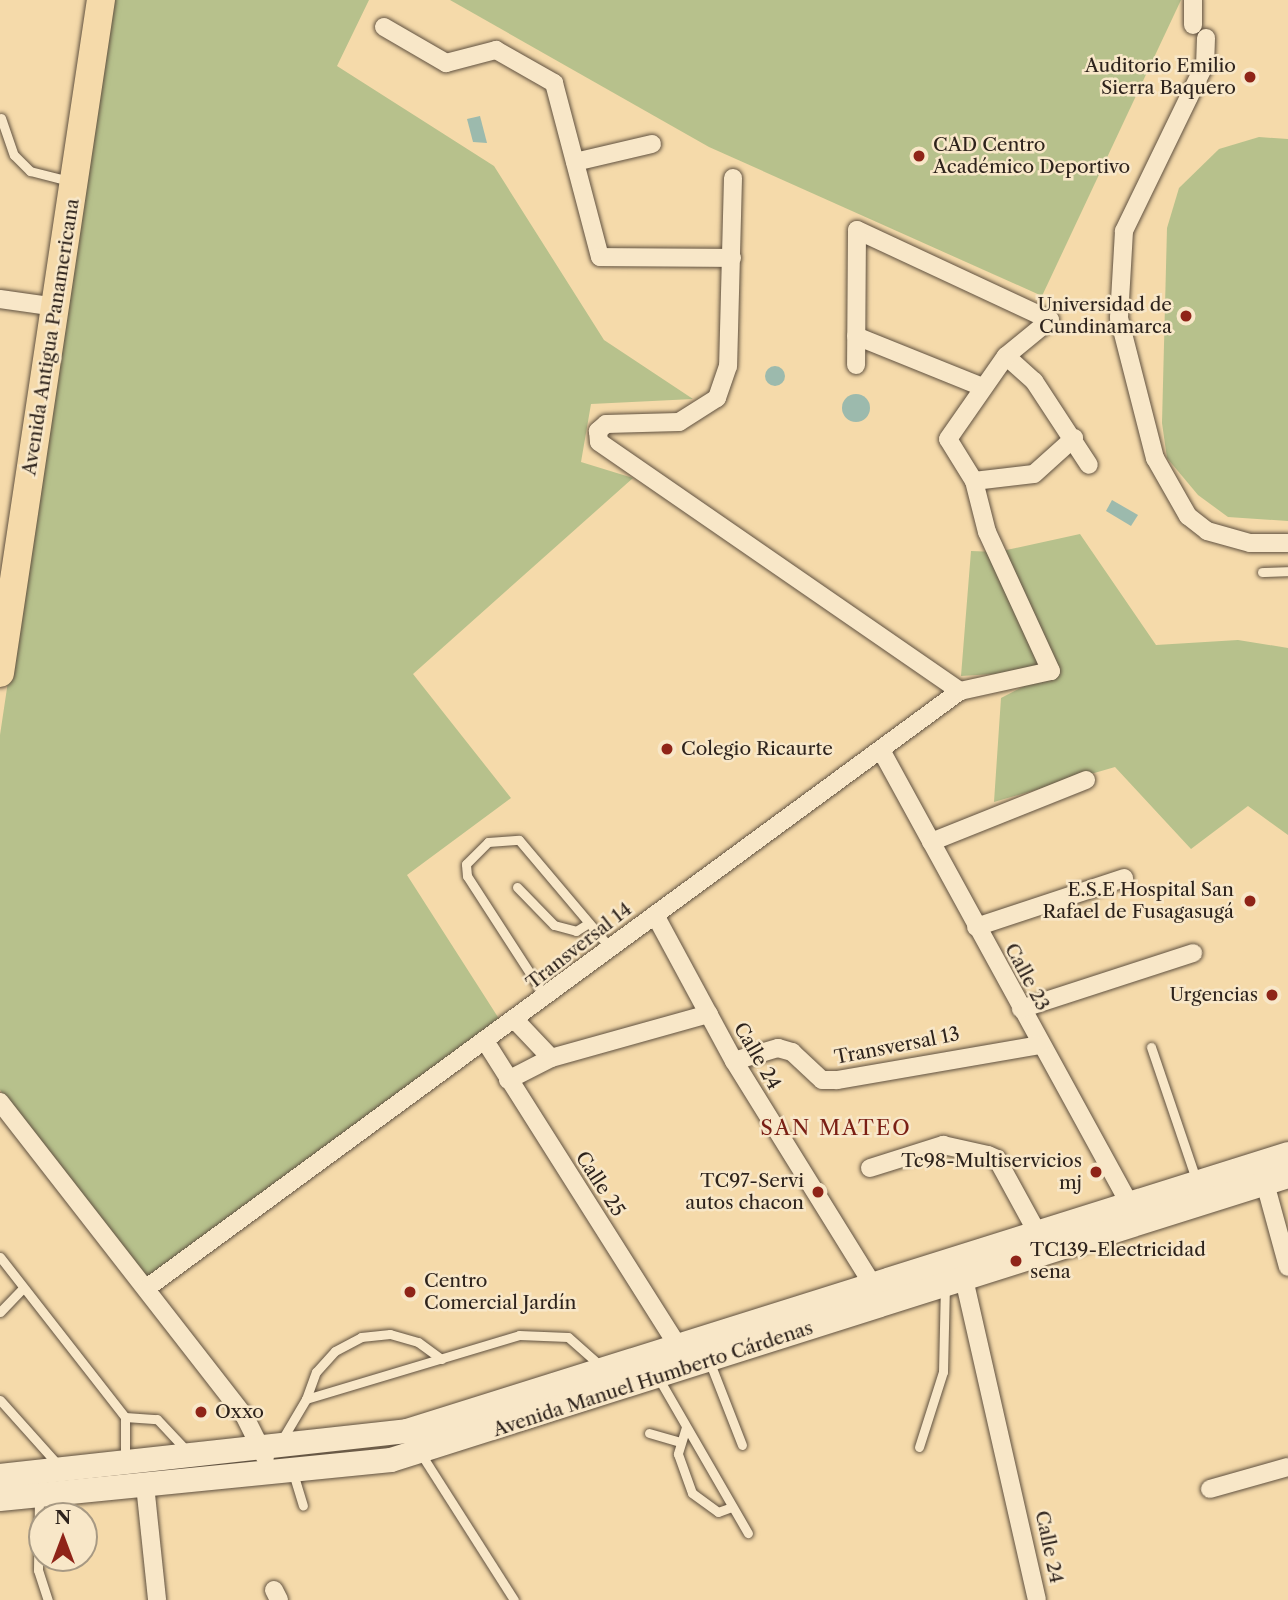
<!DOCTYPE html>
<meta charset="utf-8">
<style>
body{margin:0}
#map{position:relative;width:1288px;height:1600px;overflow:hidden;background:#f5daaa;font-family:"Libre Caslon Text",serif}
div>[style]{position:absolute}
.green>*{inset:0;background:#b7c18c}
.water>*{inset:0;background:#9cbaad}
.round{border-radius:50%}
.roads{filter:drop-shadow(0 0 2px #605140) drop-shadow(0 0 2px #605140)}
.lane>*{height:9px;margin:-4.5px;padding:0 4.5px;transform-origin:4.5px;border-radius:4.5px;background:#f8e7c8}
.street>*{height:18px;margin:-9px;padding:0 9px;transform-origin:9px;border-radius:9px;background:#f8e7c8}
.secondary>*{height:24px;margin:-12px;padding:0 12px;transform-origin:12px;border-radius:12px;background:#f8e7c8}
.primary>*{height:28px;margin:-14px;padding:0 14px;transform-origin:14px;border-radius:14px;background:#f5daaa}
.dots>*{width:19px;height:19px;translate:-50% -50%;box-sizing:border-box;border:4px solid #f8e7c8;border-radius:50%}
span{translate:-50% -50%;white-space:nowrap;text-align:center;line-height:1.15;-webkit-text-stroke:5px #f8e7c8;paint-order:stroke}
.poi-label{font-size:19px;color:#2e231c}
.right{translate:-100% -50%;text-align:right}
.left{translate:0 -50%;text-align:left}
.street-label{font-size:19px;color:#2e231c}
.neighbourhood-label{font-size:21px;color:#7a1f14;letter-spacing:2px}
.north{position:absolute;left:28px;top:1502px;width:70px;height:70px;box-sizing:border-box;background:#f8e7c8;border:2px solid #a79983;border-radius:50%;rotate:0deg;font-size:19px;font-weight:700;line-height:28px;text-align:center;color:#2e231c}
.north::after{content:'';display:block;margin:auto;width:24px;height:32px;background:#8f2418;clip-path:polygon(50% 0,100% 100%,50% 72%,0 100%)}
</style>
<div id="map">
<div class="green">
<div style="clip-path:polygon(110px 0,369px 0,337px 66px,494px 166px,604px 340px,693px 399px,591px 404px,581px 462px,633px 478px,413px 674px,511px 798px,407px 875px,503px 1025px,150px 1280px,0 1090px,0 735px)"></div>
<div style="clip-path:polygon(450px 0,1181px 0,1042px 296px,709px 147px)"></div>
<div style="clip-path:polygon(1259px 137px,1288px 139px,1288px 521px,1228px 517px,1198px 495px,1167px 458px,1162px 423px,1167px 228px,1179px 188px,1219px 149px)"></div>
<div style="clip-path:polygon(1080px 534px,1156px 645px,1238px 640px,1288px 648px,1288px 835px,1248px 806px,1191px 849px,1115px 767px,994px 802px,1001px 698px,1042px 677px,1040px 671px,961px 676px,971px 551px,997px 552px)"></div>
</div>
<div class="water">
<div style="clip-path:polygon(480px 116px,487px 143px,473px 142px,467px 119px)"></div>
<div class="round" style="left:765px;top:366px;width:20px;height:20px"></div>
<div class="round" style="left:842px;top:394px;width:28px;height:28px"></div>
<div style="clip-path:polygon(1112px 500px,1138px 515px,1131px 526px,1106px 511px)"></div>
</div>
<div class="roads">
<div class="lane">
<div style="left:1px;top:118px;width:39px;rotate:71deg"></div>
<div style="left:14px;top:155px;width:23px;rotate:45deg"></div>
<div style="left:30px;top:171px;width:40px;rotate:14.4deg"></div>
<div style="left:1262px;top:572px;width:26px;rotate:-2deg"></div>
<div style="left:517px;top:887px;width:53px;rotate:45.8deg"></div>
<div style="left:554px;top:925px;width:23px;rotate:15deg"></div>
<div style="left:576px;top:931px;width:15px;rotate:-32deg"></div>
<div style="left:546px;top:998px;width:145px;rotate:-122.9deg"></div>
<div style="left:467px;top:876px;width:12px;rotate:-95deg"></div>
<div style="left:466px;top:864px;width:31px;rotate:-45deg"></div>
<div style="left:488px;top:842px;width:31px;rotate:-4deg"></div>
<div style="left:519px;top:840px;width:143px;rotate:49.8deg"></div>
<div style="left:1151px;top:1047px;width:139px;rotate:71.2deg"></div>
<div style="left:0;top:1257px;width:203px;rotate:52deg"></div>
<div style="left:125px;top:1417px;width:32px;rotate:4deg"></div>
<div style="left:157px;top:1419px;width:42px;rotate:46.9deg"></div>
<div style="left:0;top:1312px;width:32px;rotate:-46deg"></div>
<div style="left:710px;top:1363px;width:88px;rotate:68.7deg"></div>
<div style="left:659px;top:1379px;width:178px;rotate:60deg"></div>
<div style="left:306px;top:1399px;width:29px;rotate:-70deg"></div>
<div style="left:316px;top:1372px;width:28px;rotate:-48deg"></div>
<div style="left:335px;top:1351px;width:30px;rotate:-28deg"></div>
<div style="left:361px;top:1337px;width:29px;rotate:-6deg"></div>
<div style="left:390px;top:1334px;width:29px;rotate:16deg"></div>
<div style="left:418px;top:1342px;width:29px;rotate:36deg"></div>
<div style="left:0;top:1400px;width:90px;rotate:48.2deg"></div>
<div style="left:125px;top:1417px;width:44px;rotate:90deg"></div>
<div style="left:686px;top:1427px;width:28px;rotate:107deg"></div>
<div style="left:678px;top:1454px;width:41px;rotate:70.3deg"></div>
<div style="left:692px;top:1493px;width:32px;rotate:36deg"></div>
<div style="left:718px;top:1512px;width:15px;rotate:-20deg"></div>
<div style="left:649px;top:1433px;width:32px;rotate:16deg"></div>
<div style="left:280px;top:1443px;width:51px;rotate:-59.4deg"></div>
<div style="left:306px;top:1399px;width:222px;rotate:-16.7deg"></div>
<div style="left:519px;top:1335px;width:49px;rotate:2.3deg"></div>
<div style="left:568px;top:1337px;width:45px;rotate:41.4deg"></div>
<div style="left:919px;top:1447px;width:79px;rotate:-72.3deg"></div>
<div style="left:943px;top:1372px;width:85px;rotate:-88.7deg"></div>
<div style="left:421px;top:1454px;width:173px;rotate:57.5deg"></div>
<div style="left:293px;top:1473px;width:34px;rotate:73deg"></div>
<div style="left:39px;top:1498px;width:72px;rotate:90.8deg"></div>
<div style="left:38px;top:1570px;width:32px;rotate:72deg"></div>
</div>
<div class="street">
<div style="left:1193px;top:0;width:25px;rotate:90deg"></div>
<div style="left:384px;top:27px;width:72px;rotate:30.1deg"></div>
<div style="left:446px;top:63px;width:52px;rotate:-14.6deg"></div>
<div style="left:496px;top:50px;width:67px;rotate:29.6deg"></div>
<div style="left:554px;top:83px;width:180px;rotate:75.2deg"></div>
<div style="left:600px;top:257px;width:132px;rotate:0.4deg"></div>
<div style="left:1206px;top:38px;width:26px;rotate:92deg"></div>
<div style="left:1205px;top:64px;width:186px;rotate:115.9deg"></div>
<div style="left:1124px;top:231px;width:87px;rotate:93.3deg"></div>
<div style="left:1119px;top:318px;width:145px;rotate:75.6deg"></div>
<div style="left:1155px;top:458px;width:67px;rotate:60.4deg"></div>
<div style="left:1188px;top:516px;width:24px;rotate:38deg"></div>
<div style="left:1207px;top:531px;width:45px;rotate:15.6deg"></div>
<div style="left:1250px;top:543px;width:38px"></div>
<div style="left:575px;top:162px;width:79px;rotate:-13.2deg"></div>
<div style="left:733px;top:178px;width:188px;rotate:91.5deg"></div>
<div style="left:728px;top:366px;width:34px;rotate:109deg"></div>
<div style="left:717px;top:398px;width:45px;rotate:147.7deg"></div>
<div style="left:679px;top:422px;width:73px;rotate:178.4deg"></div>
<div style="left:606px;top:424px;width:11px;rotate:139deg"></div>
<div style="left:598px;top:431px;width:11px;rotate:85deg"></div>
<div style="left:599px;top:442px;width:439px;rotate:34.6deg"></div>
<div style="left:0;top:299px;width:57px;rotate:8.1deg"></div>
<div style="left:856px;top:336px;width:134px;rotate:22deg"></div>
<div style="left:1006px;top:356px;width:38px;rotate:42deg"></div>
<div style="left:1034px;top:381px;width:100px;rotate:56.8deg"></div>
<div style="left:974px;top:481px;width:60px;rotate:-6.7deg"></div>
<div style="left:1034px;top:474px;width:54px;rotate:-42deg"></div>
<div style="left:881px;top:750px;width:529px;rotate:61.3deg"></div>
<div style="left:931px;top:842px;width:167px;rotate:-21.8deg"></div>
<div style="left:655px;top:915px;width:166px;rotate:61.6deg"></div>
<div style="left:734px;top:1061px;width:264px;rotate:58.2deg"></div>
<div style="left:976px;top:927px;width:156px;rotate:-18.3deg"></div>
<div style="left:1021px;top:1009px;width:181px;rotate:-18deg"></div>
<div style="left:516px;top:1021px;width:51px;rotate:46.6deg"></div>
<div style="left:487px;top:1044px;width:357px;rotate:57.7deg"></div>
<div style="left:734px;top:1061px;width:46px;rotate:-16.5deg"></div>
<div style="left:778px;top:1048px;width:15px;rotate:16deg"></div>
<div style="left:792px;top:1052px;width:41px;rotate:43deg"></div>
<div style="left:822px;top:1080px;width:15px"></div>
<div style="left:837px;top:1080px;width:205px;rotate:-9.8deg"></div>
<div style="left:508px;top:1080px;width:48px;rotate:-27.1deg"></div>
<div style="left:551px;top:1058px;width:164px;rotate:-15.6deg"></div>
<div style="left:0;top:1102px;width:397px;rotate:52.1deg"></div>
<div style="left:244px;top:1415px;width:47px;rotate:63.4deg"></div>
<div style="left:870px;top:1168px;width:77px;rotate:-17.5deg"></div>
<div style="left:943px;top:1145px;width:46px;rotate:12.5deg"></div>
<div style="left:988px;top:1155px;width:10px;rotate:24deg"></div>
<div style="left:997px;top:1159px;width:83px;rotate:61.3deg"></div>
<div style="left:1265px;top:1183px;width:87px;rotate:74.7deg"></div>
<div style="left:962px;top:1270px;width:338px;rotate:77.2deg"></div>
<div style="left:148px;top:1287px;width:1007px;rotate:-36.28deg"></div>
<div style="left:960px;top:691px;width:93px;rotate:-12.4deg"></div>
<div style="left:1051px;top:671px;width:153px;rotate:-114.7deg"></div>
<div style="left:987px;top:532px;width:53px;rotate:-104.3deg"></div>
<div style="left:974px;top:481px;width:49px;rotate:-121.8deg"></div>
<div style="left:948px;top:439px;width:101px;rotate:-55.1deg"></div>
<div style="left:1006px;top:356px;width:57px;rotate:-39.3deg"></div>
<div style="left:1050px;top:320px;width:213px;rotate:-155deg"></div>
<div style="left:857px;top:230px;width:135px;rotate:90.4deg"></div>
<div style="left:145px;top:1485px;width:116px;rotate:84deg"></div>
<div style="left:1210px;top:1489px;width:81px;rotate:-15.8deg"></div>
<div style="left:274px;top:1590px;width:11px;rotate:63deg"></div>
</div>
<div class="secondary">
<div style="left:0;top:1476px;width:409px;rotate:-6.3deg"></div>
<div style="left:407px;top:1431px;width:924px;rotate:-17.45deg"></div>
<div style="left:0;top:1499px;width:393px;rotate:-5.7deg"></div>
<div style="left:391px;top:1460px;width:941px;rotate:-17.57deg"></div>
</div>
<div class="primary">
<div style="left:0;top:673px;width:681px;rotate:-81.47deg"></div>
</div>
</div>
<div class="dots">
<div style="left:1250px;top:77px;background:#8f2418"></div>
<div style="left:919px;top:156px;background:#8f2418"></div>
<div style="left:1186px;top:316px;background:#8f2418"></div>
<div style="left:667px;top:749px;background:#8f2418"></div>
<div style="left:1250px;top:901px;background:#8f2418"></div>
<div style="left:1272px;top:995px;background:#8f2418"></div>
<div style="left:1096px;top:1172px;background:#8f2418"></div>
<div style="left:818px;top:1192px;background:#8f2418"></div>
<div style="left:1016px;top:1261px;background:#8f2418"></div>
<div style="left:410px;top:1292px;background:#8f2418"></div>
<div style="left:201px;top:1412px;background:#8f2418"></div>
</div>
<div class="poi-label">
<span class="right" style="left:1236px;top:77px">Auditorio Emilio<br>Sierra Baquero</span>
<span class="left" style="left:933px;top:156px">CAD Centro<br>Académico Deportivo</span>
<span class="right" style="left:1172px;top:316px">Universidad de<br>Cundinamarca</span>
<span class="left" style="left:681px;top:749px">Colegio Ricaurte</span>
<span class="right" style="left:1234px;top:901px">E.S.E Hospital San<br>Rafael de Fusagasugá</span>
<span class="right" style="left:1258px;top:995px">Urgencias</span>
<span class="right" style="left:1082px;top:1172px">Tc98-Multiservicios<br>mj</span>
<span class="right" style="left:804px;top:1192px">TC97-Servi<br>autos chacon</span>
<span class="left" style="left:1030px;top:1261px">TC139-Electricidad<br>sena</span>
<span class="left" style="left:424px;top:1292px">Centro<br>Comercial Jardín</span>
<span class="left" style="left:215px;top:1412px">Oxxo</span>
</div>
<div class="street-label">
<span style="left:51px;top:337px;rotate:-81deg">Avenida Antigua Panamericana</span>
<span style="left:579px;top:946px;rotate:-38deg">Transversal 14</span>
<span style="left:1027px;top:977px;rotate:62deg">Calle 23</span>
<span style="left:897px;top:1046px;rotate:-11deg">Transversal 13</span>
<span style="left:757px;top:1056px;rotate:60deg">Calle 24</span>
<span style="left:600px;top:1184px;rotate:57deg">Calle 25</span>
<span style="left:653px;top:1379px;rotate:-18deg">Avenida Manuel Humberto Cárdenas</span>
<span style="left:1049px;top:1547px;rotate:78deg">Calle 24</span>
</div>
<div class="neighbourhood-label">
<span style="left:836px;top:1128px">SAN MATEO</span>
</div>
<div class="north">N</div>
</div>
